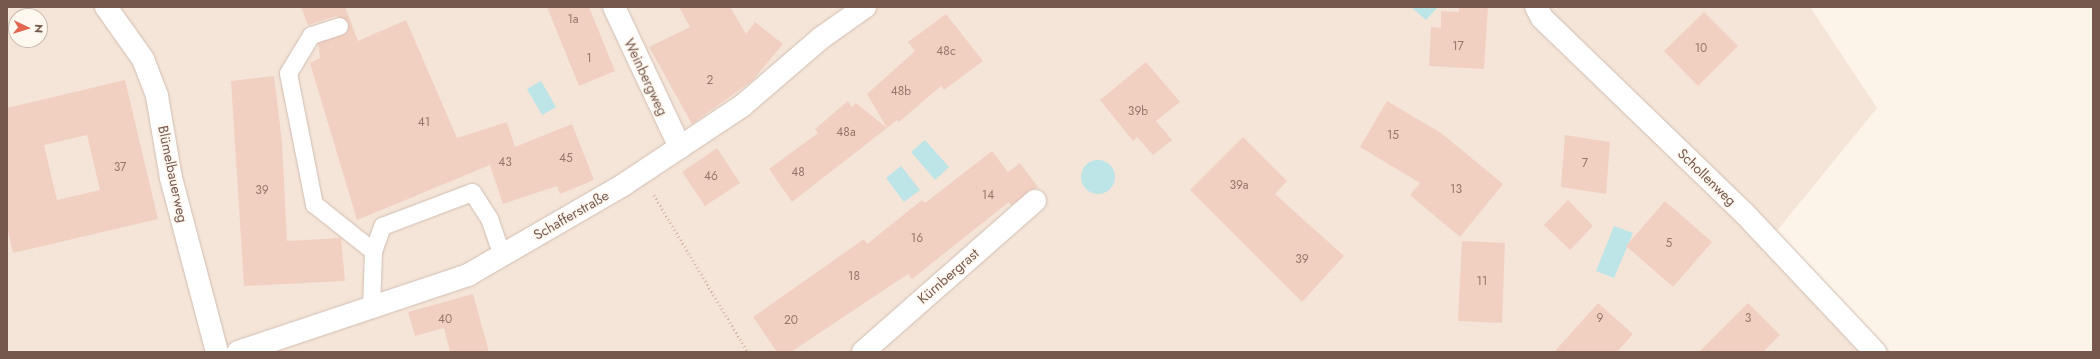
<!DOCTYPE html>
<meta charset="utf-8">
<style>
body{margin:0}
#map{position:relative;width:2100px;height:359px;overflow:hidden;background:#fcf3e9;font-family:Jost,sans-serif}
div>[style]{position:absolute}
.residential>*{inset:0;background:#f4e5d8}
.water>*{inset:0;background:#bde4e6}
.round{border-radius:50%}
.building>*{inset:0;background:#f2d0c1}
.path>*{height:2.5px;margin-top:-1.25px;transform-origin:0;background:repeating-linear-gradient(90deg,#d7b3a4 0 1px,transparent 0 4px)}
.roads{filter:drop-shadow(0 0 1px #d1bcb1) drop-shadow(0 0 1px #d1bcb1)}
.lane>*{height:17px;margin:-8.5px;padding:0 8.5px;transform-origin:8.5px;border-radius:8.5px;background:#fff}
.street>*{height:22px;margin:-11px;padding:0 11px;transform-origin:11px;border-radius:11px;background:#fff}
span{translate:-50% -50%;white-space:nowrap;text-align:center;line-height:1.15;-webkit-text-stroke:3.5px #fff8f0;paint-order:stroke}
.number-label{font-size:12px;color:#96766a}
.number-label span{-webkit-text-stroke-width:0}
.street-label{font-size:14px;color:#77584d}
.frame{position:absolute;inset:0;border:8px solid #77584d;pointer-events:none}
.north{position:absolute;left:8px;top:8px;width:40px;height:40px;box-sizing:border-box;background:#fff8f0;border:1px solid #c9b8af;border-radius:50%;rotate:94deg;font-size:11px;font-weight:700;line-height:16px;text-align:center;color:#77584d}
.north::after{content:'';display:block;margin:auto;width:14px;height:18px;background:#e46551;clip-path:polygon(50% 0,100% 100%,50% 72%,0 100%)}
</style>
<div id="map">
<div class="residential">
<div style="clip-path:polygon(evenodd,7px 7px,1810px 7px,1877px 108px,1776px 232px,1891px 352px,7px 352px,7px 7px,16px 16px,40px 16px,40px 40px,16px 40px,16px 16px)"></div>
</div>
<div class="water">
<div style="clip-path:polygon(1411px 7px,1438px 7px,1426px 20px)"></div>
<div style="clip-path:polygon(541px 81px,556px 107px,542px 115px,527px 89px)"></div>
<div style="clip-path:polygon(925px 140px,949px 167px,935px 180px,911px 152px)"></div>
<div class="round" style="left:1081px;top:160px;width:34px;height:34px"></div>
<div style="clip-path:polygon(901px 166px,920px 190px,904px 202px,886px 178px)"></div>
<div style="clip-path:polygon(1614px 226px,1633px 233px,1614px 278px,1596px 271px)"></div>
</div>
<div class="building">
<div style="clip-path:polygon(301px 7px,345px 7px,358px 41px,406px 20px,457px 138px,507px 122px,515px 147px,572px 124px,594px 180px,560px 194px,557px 186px,503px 204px,490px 165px,357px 220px,310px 63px,320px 58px,318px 43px,346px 33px,349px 23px,336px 16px,308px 25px)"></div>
<div style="clip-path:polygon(547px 7px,589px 7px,615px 71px,579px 86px)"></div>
<div style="clip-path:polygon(679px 7px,730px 7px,746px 34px,755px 22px,783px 44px,753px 80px,692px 124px,649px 47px,690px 27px)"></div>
<div style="clip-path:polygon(1459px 7px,1488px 7px,1484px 69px,1429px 66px,1431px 27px,1441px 28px,1441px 11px,1459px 12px)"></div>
<div style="clip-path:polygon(1704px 12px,1738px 46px,1698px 86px,1664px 51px)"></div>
<div style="clip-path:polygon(946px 14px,983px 61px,944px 90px,941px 86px,899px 122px,897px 120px,887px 128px,867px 94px,915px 51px,908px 42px)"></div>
<div style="clip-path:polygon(1146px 62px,1180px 102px,1156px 121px,1172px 140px,1153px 155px,1137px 137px,1133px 141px,1100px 100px)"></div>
<div style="clip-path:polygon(274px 76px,282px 142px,287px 241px,341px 238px,345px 281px,244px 286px,231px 81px)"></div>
<div style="clip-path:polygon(evenodd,125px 80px,158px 219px,13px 253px,7px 227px,7px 108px,125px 80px,87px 135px,100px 190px,57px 200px,44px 145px,87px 135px)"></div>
<div style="clip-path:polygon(848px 101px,852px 107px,856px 103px,887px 128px,792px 202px,769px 169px,818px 133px,815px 129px)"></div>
<div style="clip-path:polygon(1387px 101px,1441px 133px,1503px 184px,1460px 237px,1410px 195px,1420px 183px,1360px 147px)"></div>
<div style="clip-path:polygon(1565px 135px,1610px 142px,1606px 194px,1561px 187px)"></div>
<div style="clip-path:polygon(1243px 137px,1287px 181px,1275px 194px,1344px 256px,1302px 302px,1190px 190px)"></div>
<div style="clip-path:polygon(717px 148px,740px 183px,705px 206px,682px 172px)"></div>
<div style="clip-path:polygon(992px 151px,1008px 172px,1020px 163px,1038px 187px,1011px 205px,1009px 202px,912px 279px,908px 274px,791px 352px,777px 352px,753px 317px,864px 239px,867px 244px,922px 200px,925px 203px)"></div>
<div style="clip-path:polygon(1568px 200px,1593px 226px,1570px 250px,1544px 225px)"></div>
<div style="clip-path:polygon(1665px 201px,1712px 242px,1673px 287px,1626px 246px)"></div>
<div style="clip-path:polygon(1462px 241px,1505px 243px,1502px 323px,1458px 321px)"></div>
<div style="clip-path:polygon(473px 294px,489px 352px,450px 352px,444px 328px,415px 336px,408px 312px)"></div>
<div style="clip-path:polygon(1598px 303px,1633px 334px,1617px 352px,1554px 352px)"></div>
<div style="clip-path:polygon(1748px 303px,1780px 335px,1763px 352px,1699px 352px)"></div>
</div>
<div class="path">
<div style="left:654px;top:195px;width:183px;rotate:59.1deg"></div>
</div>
<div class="roads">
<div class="lane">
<div style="left:339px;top:26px;width:29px;rotate:162deg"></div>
<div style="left:311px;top:35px;width:44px;rotate:121.2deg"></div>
<div style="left:288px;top:73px;width:134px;rotate:78.8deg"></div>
<div style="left:314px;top:204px;width:75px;rotate:38.5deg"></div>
<div style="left:371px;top:309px;width:58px;rotate:-88deg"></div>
<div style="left:373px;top:251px;width:27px;rotate:-70deg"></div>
<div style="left:382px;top:226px;width:96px;rotate:-20.7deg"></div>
<div style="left:472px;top:192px;width:31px;rotate:57deg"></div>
<div style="left:489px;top:218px;width:39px;rotate:71deg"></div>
</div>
<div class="street">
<div style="left:106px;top:7px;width:64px;rotate:54.6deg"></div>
<div style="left:143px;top:59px;width:40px;rotate:69deg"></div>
<div style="left:157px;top:96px;width:83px;rotate:80.3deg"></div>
<div style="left:171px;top:178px;width:180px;rotate:75.2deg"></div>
<div style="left:614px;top:7px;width:155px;rotate:64.8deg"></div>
<div style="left:1536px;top:7px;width:13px;rotate:61deg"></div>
<div style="left:1542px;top:18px;width:282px;rotate:44deg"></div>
<div style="left:1745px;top:214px;width:190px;rotate:46.7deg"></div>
<div style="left:238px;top:352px;width:243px;rotate:-18.5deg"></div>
<div style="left:468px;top:275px;width:179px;rotate:-30.1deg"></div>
<div style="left:623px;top:185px;width:143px;rotate:-33.6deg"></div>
<div style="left:742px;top:106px;width:104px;rotate:-40.7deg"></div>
<div style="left:821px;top:38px;width:54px;rotate:-35.2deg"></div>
<div style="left:863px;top:352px;width:229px;rotate:-41.3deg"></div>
</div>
</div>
<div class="number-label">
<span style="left:573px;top:20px">1a</span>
<span style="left:1458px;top:47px">17</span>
<span style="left:1701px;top:49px">10</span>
<span style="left:946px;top:52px">48c</span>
<span style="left:589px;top:59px">1</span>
<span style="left:710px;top:81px">2</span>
<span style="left:901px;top:92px">48b</span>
<span style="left:1138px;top:112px">39b</span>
<span style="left:424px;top:123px">41</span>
<span style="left:846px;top:133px">48a</span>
<span style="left:1393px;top:136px">15</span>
<span style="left:566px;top:159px">45</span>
<span style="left:505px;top:163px">43</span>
<span style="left:1585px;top:164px">7</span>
<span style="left:120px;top:168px">37</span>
<span style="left:798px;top:173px">48</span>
<span style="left:711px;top:177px">46</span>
<span style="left:1239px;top:186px">39a</span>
<span style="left:1456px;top:190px">13</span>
<span style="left:262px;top:191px">39</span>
<span style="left:988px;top:196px">14</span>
<span style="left:917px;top:239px">16</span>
<span style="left:1669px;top:244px">5</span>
<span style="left:1302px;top:260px">39</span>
<span style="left:854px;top:277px">18</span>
<span style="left:1482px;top:282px">11</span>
<span style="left:1600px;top:319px">9</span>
<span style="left:1748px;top:319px">3</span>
<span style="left:445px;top:320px">40</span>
<span style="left:791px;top:321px">20</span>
</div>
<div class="street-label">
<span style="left:646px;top:77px;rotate:65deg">Weinbergweg</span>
<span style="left:173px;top:174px;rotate:78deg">Blümelbauerweg</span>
<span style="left:1707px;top:177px;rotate:44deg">Schollenweg</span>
<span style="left:571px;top:215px;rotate:-30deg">Schafferstraße</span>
<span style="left:948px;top:276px;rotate:-41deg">Kürnbergrast</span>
</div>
<div class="frame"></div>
<div class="north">N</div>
</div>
